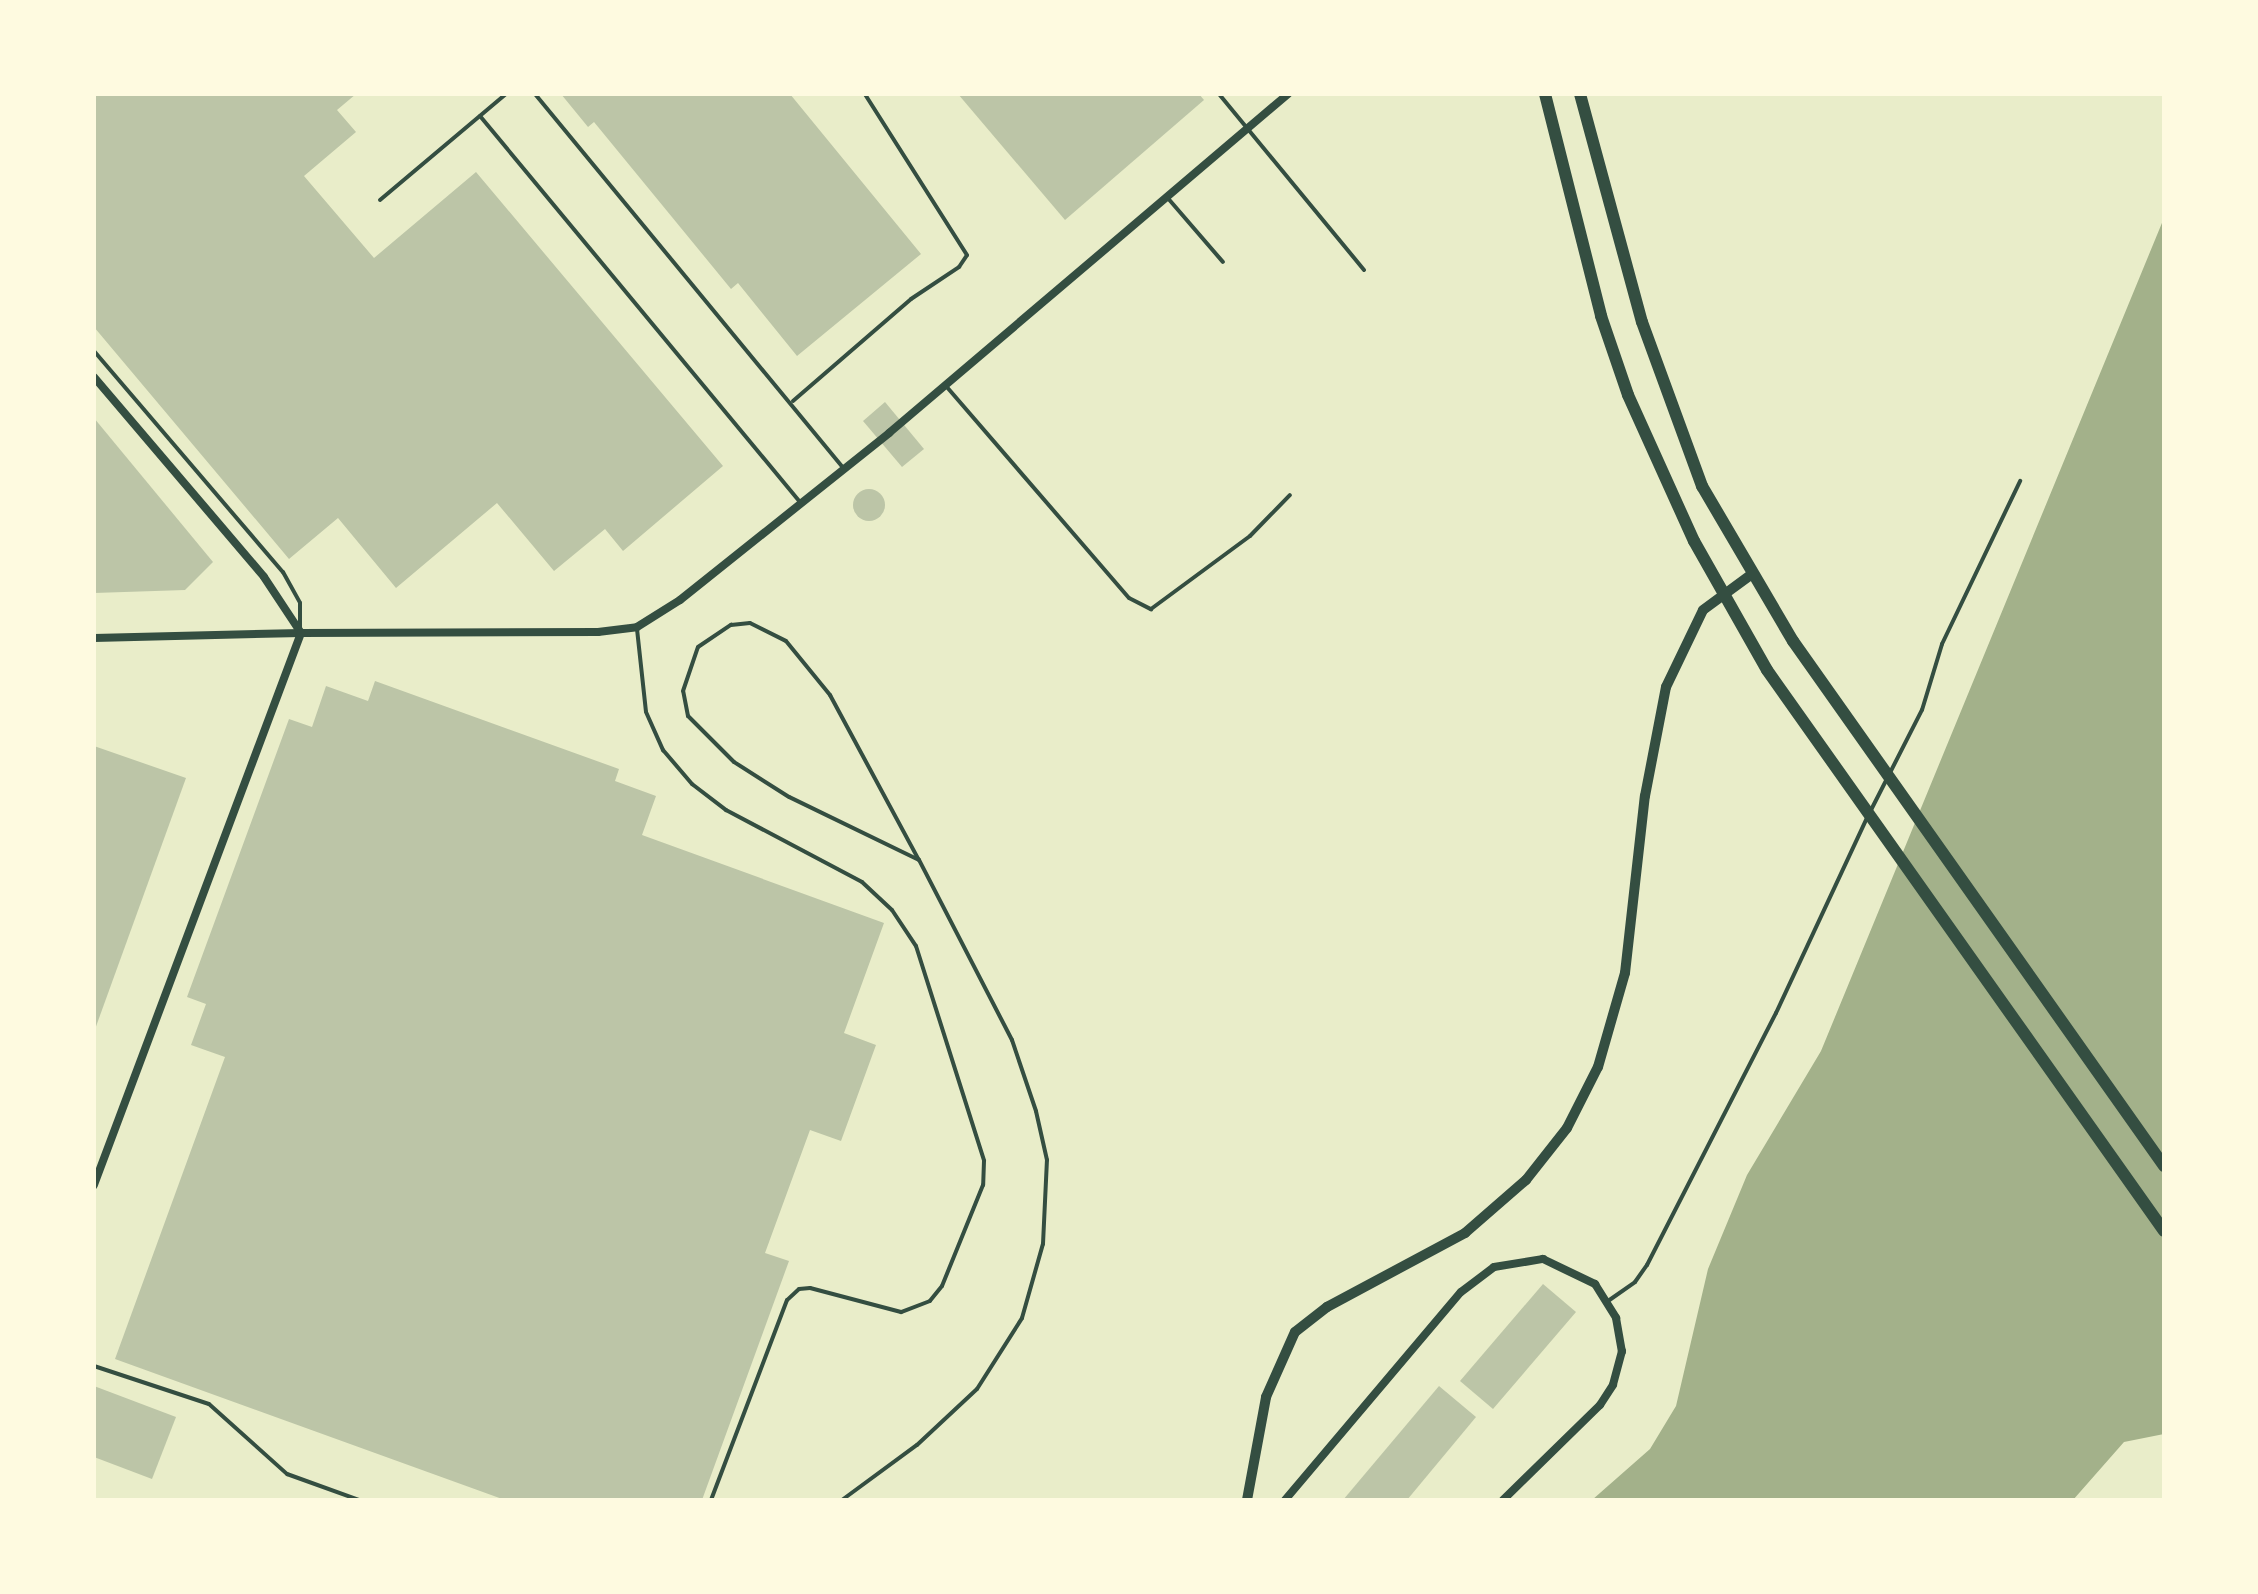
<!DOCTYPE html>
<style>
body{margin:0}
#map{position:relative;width:2258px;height:1594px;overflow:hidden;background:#e9edc9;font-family:Raleway,sans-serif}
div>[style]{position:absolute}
.water>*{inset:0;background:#a3b18a}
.building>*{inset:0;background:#bcc5a7}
.round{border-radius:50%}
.service>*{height:4px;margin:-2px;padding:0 2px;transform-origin:2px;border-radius:2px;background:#344e41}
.minor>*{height:8px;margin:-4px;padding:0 4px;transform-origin:4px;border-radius:4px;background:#344e41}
.tertiary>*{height:10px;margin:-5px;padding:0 5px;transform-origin:5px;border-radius:5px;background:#344e41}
.primary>*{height:12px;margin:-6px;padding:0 6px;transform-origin:6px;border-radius:6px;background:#344e41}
span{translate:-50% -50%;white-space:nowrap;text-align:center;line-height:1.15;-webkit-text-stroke:6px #fefae0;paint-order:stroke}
.frame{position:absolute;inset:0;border:96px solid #fefae0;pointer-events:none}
</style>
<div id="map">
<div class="water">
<div style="clip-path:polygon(2164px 218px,2164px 1434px,2124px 1442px,2073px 1500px,1592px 1500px,1650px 1449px,1676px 1406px,1708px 1269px,1747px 1175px,1821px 1051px)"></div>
</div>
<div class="building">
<div style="clip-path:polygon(94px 94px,356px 94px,337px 110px,356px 132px,304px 176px,374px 258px,476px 172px,723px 466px,623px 551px,605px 529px,554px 571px,497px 503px,396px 588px,338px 518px,289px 559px,94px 327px)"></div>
<div style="clip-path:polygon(561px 94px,790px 94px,921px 254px,797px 356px,738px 283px,731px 289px,594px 122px,588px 127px)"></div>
<div style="clip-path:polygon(958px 94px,1199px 94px,1204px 100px,1065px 220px)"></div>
<div style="clip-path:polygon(885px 402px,924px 449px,902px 467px,863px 421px)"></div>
<div style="clip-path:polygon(94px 418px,213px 562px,185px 590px,94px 593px)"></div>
<div class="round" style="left:853px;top:489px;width:32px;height:32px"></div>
<div style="clip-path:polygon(375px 681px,619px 769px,615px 781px,656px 796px,642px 835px,884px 923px,844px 1033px,876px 1045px,841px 1141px,810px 1130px,765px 1253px,789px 1261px,702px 1500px,505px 1500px,115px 1359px,225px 1057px,191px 1045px,206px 1004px,187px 997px,289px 719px,312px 727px,326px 686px,368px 701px)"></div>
<div style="clip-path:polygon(94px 746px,186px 778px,94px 1032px)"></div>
<div style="clip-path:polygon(1543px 1284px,1576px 1312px,1493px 1409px,1460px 1381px)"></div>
<div style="clip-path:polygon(94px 1386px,176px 1417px,152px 1479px,94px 1457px)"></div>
<div style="clip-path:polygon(1439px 1386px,1476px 1417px,1407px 1500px,1343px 1500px)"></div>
</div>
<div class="service">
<div style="left:535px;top:94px;width:486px;rotate:50.5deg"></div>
<div style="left:1219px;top:94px;width:228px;rotate:50.5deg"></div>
<div style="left:480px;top:116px;width:501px;rotate:50.34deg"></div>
<div style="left:1166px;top:196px;width:87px;rotate:49.2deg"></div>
<div style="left:380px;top:200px;width:165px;rotate:-40.1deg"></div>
<div style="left:94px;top:351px;width:291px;rotate:49.5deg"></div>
<div style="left:283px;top:572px;width:35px;rotate:61deg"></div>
<div style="left:300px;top:603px;width:24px;rotate:90deg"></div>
<div style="left:946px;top:386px;width:280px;rotate:49.2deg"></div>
<div style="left:1129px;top:598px;width:25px;rotate:27deg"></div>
<div style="left:1151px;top:609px;width:123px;rotate:-36.4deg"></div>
<div style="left:1250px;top:536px;width:57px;rotate:-45.7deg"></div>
<div style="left:793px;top:401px;width:156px;rotate:-40.8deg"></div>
<div style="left:911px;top:299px;width:58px;rotate:-33.7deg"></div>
<div style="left:959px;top:267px;width:14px;rotate:-56deg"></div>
<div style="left:967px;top:255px;width:191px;rotate:-122.4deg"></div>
<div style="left:750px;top:623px;width:40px;rotate:26.6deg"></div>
<div style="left:786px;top:641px;width:70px;rotate:50.8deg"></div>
<div style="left:830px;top:695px;width:187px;rotate:61.7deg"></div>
<div style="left:919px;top:860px;width:144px;rotate:-154.1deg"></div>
<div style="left:789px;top:797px;width:65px;rotate:-147.5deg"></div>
<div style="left:734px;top:762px;width:65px;rotate:-135deg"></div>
<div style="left:688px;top:716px;width:25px;rotate:-101deg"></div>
<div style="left:683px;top:691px;width:46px;rotate:-71.2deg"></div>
<div style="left:698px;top:647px;width:40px;rotate:-34deg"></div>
<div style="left:731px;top:625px;width:19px;rotate:-6deg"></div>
<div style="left:637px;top:629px;width:83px;rotate:83.8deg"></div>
<div style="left:646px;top:712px;width:42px;rotate:65.9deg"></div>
<div style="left:663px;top:750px;width:45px;rotate:49.5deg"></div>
<div style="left:692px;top:784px;width:43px;rotate:37.4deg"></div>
<div style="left:726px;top:810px;width:154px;rotate:27.9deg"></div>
<div style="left:862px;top:882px;width:41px;rotate:43deg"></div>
<div style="left:892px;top:910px;width:43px;rotate:56.3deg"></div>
<div style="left:916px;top:946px;width:225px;rotate:72.4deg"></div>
<div style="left:984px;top:1161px;width:24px;rotate:92deg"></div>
<div style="left:983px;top:1185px;width:109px;rotate:112.1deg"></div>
<div style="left:942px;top:1286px;width:19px;rotate:129deg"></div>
<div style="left:930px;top:1301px;width:31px;rotate:159deg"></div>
<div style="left:901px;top:1312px;width:94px;rotate:-165.2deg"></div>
<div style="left:810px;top:1288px;width:11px;rotate:175deg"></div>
<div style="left:799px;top:1289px;width:16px;rotate:137deg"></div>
<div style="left:787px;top:1300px;width:214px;rotate:110.8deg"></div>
<div style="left:1871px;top:810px;width:112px;rotate:-63deg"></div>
<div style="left:1922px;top:710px;width:69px;rotate:-73.1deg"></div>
<div style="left:1942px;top:644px;width:181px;rotate:-64.4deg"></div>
<div style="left:1608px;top:1301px;width:33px;rotate:-35deg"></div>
<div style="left:1635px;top:1282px;width:21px;rotate:-55deg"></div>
<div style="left:1647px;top:1265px;width:283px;rotate:-62.9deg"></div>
<div style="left:1776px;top:1013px;width:215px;rotate:-65deg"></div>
<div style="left:94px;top:1366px;width:121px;rotate:18.3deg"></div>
<div style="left:209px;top:1404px;width:105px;rotate:41.9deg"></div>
<div style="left:287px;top:1474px;width:77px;rotate:19.9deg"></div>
<div style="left:842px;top:1500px;width:93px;rotate:-36.3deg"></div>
<div style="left:917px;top:1445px;width:82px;rotate:-43deg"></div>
<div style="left:977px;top:1389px;width:84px;rotate:-57.6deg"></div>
<div style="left:1022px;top:1318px;width:77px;rotate:-74.2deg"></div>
<div style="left:1043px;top:1244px;width:84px;rotate:-87.3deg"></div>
<div style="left:1047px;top:1160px;width:50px;rotate:-102.7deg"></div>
<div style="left:1036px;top:1111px;width:75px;rotate:-108.7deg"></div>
<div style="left:1012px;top:1040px;width:203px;rotate:-117.3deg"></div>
</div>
<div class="minor">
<div style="left:94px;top:377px;width:262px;rotate:49.6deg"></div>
<div style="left:264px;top:577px;width:67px;rotate:56.5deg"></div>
<div style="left:301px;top:633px;width:297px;rotate:-0.2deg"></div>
<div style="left:598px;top:632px;width:39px;rotate:-7deg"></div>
<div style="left:637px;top:627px;width:51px;rotate:-32.1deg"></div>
<div style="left:680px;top:600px;width:268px;rotate:-38.6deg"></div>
<div style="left:889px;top:433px;width:524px;rotate:-40.35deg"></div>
<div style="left:94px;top:638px;width:207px;rotate:-1.4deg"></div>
<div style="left:301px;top:633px;width:590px;rotate:110.56deg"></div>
<div style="left:1285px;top:1500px;width:272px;rotate:-49.8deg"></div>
<div style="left:1461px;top:1292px;width:41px;rotate:-37.1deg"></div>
<div style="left:1494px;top:1267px;width:50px;rotate:-9.3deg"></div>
<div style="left:1543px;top:1259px;width:58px;rotate:25.7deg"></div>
<div style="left:1595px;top:1284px;width:40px;rotate:58deg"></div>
<div style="left:1616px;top:1318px;width:34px;rotate:80deg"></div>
<div style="left:1622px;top:1351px;width:35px;rotate:105deg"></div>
<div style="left:1613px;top:1385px;width:24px;rotate:123deg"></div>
<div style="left:1600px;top:1405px;width:136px;rotate:135.6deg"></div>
</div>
<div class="tertiary">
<div style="left:1247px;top:1500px;width:105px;rotate:-79.5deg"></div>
<div style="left:1266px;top:1397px;width:71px;rotate:-66deg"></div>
<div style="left:1295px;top:1332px;width:41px;rotate:-38deg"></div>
<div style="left:1327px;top:1307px;width:157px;rotate:-28.2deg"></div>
<div style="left:1465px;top:1233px;width:81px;rotate:-41deg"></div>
<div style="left:1526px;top:1180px;width:66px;rotate:-51.7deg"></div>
<div style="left:1567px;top:1128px;width:68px;rotate:-63.1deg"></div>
<div style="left:1598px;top:1067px;width:98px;rotate:-74deg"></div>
<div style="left:1625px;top:973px;width:178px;rotate:-83.6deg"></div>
<div style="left:1645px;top:796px;width:111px;rotate:-79.1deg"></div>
<div style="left:1666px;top:687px;width:85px;rotate:-64.3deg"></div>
<div style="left:1703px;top:610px;width:61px;rotate:-36.3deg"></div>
</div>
<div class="primary">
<div style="left:1545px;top:94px;width:229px;rotate:75.8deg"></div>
<div style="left:1601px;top:316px;width:83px;rotate:71.1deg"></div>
<div style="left:1628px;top:395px;width:160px;rotate:65.7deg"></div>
<div style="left:1694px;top:541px;width:148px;rotate:60.5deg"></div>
<div style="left:1767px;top:670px;width:687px;rotate:54.71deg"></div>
<div style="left:1580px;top:94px;width:236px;rotate:74.8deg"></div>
<div style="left:1642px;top:322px;width:175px;rotate:69.9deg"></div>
<div style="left:1702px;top:486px;width:180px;rotate:59.6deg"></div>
<div style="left:1793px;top:641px;width:643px;rotate:54.75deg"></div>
</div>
<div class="frame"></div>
</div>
